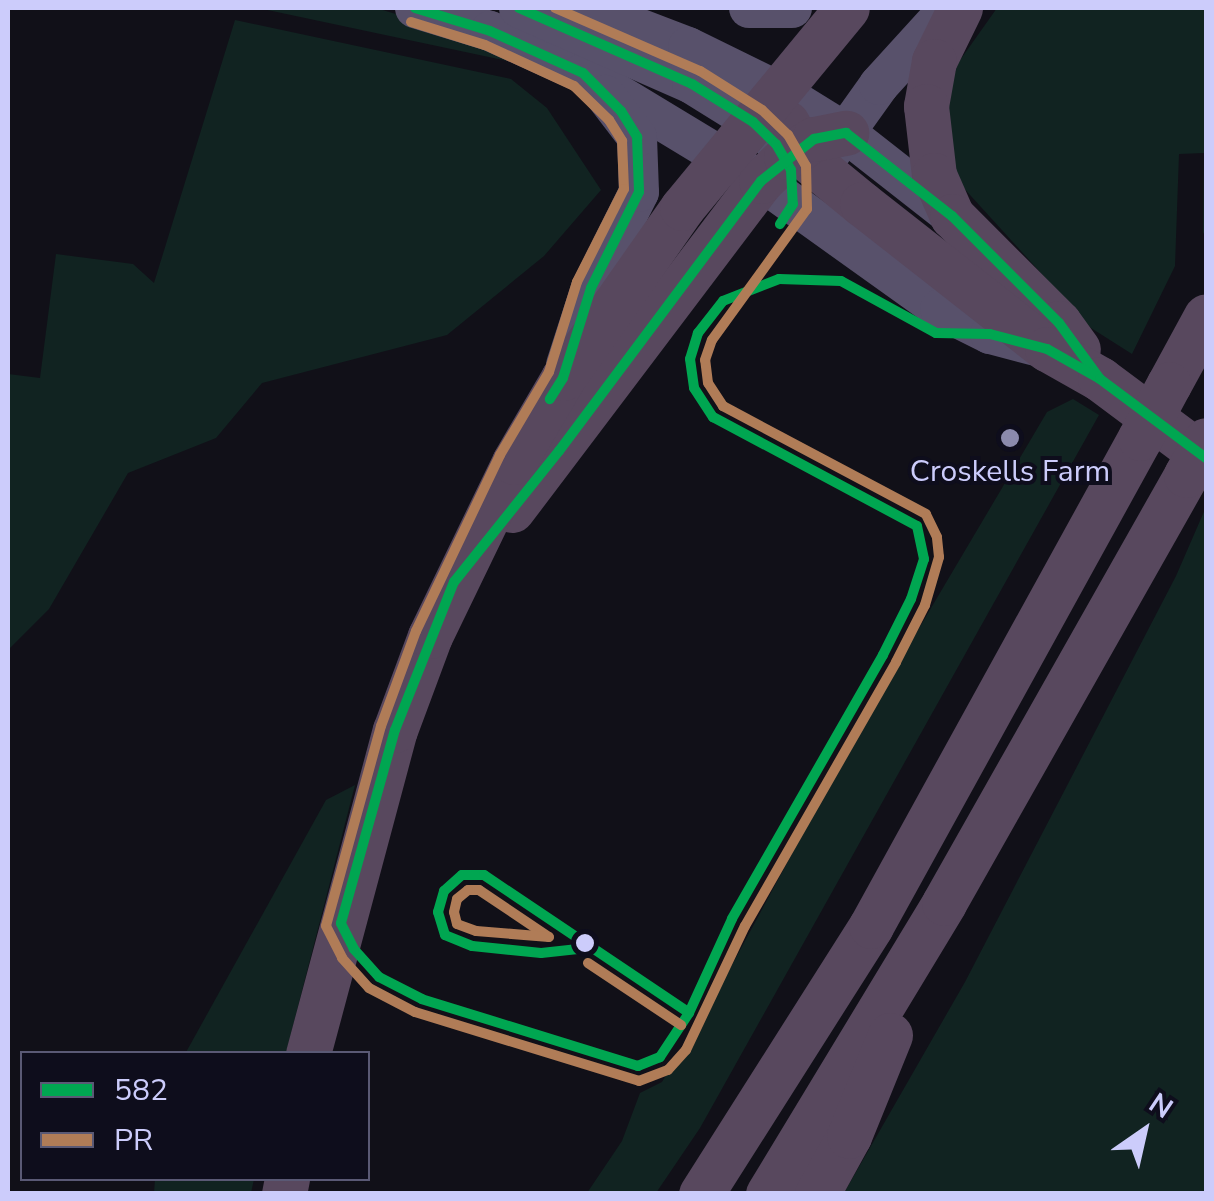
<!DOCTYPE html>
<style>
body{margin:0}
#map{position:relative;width:1214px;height:1201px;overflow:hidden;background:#111018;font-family:"Nunito Sans",sans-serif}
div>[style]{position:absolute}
.green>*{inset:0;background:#112321}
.major>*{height:40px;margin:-20px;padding:0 20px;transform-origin:20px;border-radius:20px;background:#58516b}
.highway>*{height:45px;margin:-22.5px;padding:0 22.5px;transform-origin:22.5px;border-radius:22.5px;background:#58485e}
.highway-bridge>*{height:45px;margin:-22.5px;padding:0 22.5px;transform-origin:22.5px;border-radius:22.5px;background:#58485e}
.bus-1>*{height:10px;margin:-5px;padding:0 5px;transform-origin:5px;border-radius:5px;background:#00a651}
.bus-2>*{height:10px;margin:-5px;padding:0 5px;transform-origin:5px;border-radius:5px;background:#b07c57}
.dots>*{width:28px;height:28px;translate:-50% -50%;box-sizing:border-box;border:5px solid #0e0d1c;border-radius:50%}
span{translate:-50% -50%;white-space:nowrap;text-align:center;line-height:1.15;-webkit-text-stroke:8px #0e0d1c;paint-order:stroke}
.poi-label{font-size:30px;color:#ccccfb}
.frame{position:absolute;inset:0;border:10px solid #ccccfb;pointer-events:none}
.legend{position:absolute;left:20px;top:1051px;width:350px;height:130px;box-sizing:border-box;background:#0e0d1c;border:2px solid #5a5975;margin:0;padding:12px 18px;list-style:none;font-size:30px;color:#ccccfb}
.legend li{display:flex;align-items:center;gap:20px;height:50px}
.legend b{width:50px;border:2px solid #5a5975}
.north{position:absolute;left:1094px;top:1081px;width:100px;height:100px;-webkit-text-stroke:8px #0e0d1c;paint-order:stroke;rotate:34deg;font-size:28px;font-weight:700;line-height:40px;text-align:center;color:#ccccfb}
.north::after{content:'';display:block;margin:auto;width:35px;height:45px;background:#ccccfb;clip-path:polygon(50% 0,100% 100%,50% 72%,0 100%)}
</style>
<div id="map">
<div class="green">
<div style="clip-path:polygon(258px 8px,376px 8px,442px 28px,512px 62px)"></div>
<div style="clip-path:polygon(997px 8px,1206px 8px,1206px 228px,1203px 234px,1204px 153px,1179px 154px,1175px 266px,1132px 354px,1091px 328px,960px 184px,940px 118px,958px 63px)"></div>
<div style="clip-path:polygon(235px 20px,511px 79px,547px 108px,601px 190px,544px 256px,447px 335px,262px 383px,216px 438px,128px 473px,49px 609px,8px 650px,8px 374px,40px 378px,56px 254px,133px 264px,154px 283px)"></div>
<div style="clip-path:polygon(1073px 399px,1099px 415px,700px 1128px,656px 1193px,587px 1193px,622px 1141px,640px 1093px,662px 1082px,726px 976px,860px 728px,1047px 412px)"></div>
<div style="clip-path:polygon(1206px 507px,1206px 1193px,844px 1193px,965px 982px,1176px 576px)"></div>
<div style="clip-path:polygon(355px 785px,286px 1053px,185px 1054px,326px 800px)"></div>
<div style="clip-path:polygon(155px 1179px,155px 1178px,254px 1179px,251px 1193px,154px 1193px)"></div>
</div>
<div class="major">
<div style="left:415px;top:8px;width:78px;rotate:17deg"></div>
<div style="left:490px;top:31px;width:102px;rotate:24.3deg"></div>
<div style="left:583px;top:73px;width:208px;rotate:31.2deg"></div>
<div style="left:761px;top:181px;width:220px;rotate:35.6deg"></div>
<div style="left:940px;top:309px;width:56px;rotate:26.6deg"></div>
<div style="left:990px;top:334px;width:56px;rotate:14.5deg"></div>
<div style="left:519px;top:8px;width:189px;rotate:23.7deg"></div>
<div style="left:692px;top:84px;width:72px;rotate:31.9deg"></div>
<div style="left:753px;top:122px;width:30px;rotate:42deg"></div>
<div style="left:586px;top:8px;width:109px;rotate:20.9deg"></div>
<div style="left:688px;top:47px;width:102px;rotate:26.1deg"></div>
<div style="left:780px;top:92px;width:78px;rotate:31.8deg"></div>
<div style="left:846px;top:133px;width:135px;rotate:38.1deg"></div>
<div style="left:749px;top:8px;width:43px"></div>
<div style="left:832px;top:151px;width:81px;rotate:-54.5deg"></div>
<div style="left:879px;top:85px;width:104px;rotate:-47.7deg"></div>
<div style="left:566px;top:365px;width:81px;rotate:-72deg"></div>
<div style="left:591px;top:288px;width:107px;rotate:-63.4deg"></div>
<div style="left:639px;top:192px;width:55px;rotate:-92.1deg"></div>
<div style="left:637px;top:137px;width:53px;rotate:-127.3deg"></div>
</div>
<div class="highway">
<div style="left:960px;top:8px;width:59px;rotate:116.1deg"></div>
<div style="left:934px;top:61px;width:46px;rotate:100.1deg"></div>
<div style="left:926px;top:106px;width:69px;rotate:83.4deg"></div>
<div style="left:934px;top:175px;width:45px;rotate:66.3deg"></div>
<div style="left:952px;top:216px;width:151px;rotate:45deg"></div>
<div style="left:1059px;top:323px;width:32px;rotate:54deg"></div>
<div style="left:787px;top:123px;width:41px;rotate:60.9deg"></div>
<div style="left:807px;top:159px;width:71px;rotate:39.3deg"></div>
<div style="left:862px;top:204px;width:235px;rotate:38.1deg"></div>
<div style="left:1047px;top:349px;width:61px;rotate:29.5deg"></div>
<div style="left:1100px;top:379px;width:132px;rotate:36.7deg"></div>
<div style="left:1169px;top:384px;width:77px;rotate:-61.4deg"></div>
<div style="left:512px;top:510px;width:413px;rotate:-52.9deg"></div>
<div style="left:761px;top:181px;width:35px;rotate:-44deg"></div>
<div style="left:786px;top:157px;width:33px;rotate:-33deg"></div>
<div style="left:814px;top:139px;width:33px;rotate:-11deg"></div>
<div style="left:308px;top:1054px;width:335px;rotate:-75deg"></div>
<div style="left:395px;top:730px;width:100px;rotate:-69.6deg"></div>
<div style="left:430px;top:636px;width:193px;rotate:-64.2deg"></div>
<div style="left:514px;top:462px;width:97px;rotate:-59.7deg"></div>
<div style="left:563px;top:378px;width:208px;rotate:-55deg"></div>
<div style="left:682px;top:208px;width:259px;rotate:-50.5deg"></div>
<div style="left:284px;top:1194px;width:16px;rotate:-79deg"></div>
<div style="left:701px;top:1194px;width:317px;rotate:-57.6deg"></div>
<div style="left:871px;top:926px;width:557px;rotate:-61.14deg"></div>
<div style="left:768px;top:1194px;width:340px;rotate:-58.8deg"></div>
<div style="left:944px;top:903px;width:492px;rotate:-60.5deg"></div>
<div style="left:817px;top:1194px;width:66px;rotate:-61.1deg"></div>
<div style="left:849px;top:1136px;width:109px;rotate:-67.9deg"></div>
</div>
<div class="highway-bridge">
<div style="left:1140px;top:438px;width:61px;rotate:-61.8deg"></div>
<div style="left:1186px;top:475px;width:40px;rotate:-60.3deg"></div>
</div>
<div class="bus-1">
<div style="left:415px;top:8px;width:78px;rotate:17deg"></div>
<div style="left:490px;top:31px;width:102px;rotate:24.3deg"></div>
<div style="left:583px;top:73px;width:54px;rotate:45deg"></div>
<div style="left:621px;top:111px;width:31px;rotate:58deg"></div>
<div style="left:637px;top:137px;width:55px;rotate:87.9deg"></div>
<div style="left:639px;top:192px;width:107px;rotate:116.6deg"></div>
<div style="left:591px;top:288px;width:94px;rotate:107.3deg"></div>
<div style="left:563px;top:378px;width:25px;rotate:122deg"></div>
<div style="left:519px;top:8px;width:189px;rotate:23.7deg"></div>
<div style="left:692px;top:84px;width:72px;rotate:31.9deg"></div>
<div style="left:753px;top:122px;width:32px;rotate:44deg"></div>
<div style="left:776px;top:144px;width:30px;rotate:60deg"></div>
<div style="left:791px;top:170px;width:34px;rotate:87deg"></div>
<div style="left:793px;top:204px;width:24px;rotate:123deg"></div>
<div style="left:846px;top:133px;width:135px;rotate:38.1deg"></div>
<div style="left:952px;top:216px;width:151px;rotate:45deg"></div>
<div style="left:1059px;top:323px;width:69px;rotate:53.8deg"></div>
<div style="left:1100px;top:379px;width:61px;rotate:-150.5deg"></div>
<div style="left:1047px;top:349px;width:59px;rotate:-165.3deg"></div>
<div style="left:990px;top:334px;width:54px;rotate:-178.9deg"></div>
<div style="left:936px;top:333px;width:108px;rotate:-151.3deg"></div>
<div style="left:841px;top:281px;width:62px;rotate:-178.2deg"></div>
<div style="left:779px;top:279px;width:60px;rotate:158.6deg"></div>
<div style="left:723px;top:301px;width:41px;rotate:128deg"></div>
<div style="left:698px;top:333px;width:27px;rotate:107deg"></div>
<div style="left:690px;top:359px;width:29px;rotate:82deg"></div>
<div style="left:694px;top:388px;width:35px;rotate:57deg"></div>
<div style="left:713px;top:417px;width:231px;rotate:28.1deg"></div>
<div style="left:917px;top:526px;width:34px;rotate:78deg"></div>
<div style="left:924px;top:559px;width:42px;rotate:108deg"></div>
<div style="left:911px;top:599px;width:63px;rotate:116.6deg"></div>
<div style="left:883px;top:655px;width:304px;rotate:119.8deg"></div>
<div style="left:732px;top:919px;width:103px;rotate:114.6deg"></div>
<div style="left:689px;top:1013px;width:53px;rotate:123.4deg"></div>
<div style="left:660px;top:1057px;width:24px;rotate:158deg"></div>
<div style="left:638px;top:1066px;width:226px;rotate:-162.8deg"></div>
<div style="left:422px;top:999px;width:48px;rotate:-152.9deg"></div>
<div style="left:379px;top:977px;width:38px;rotate:-132deg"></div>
<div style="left:354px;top:949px;width:29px;rotate:-117deg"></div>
<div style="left:341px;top:923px;width:200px;rotate:-74.4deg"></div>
<div style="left:395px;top:730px;width:159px;rotate:-68.3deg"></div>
<div style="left:454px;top:582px;width:168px;rotate:-51.3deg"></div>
<div style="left:559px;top:451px;width:337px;rotate:-53.2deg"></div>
<div style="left:761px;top:181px;width:68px;rotate:-38.4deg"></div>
<div style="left:814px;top:139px;width:33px;rotate:-11deg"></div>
<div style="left:1100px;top:379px;width:132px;rotate:36.7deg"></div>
<div style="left:587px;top:948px;width:46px;rotate:173.8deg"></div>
<div style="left:541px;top:953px;width:69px;rotate:-174.2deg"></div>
<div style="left:472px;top:946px;width:29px;rotate:-158deg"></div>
<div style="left:445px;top:935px;width:24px;rotate:-107deg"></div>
<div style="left:438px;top:912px;width:22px;rotate:-74deg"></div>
<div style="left:444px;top:891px;width:24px;rotate:-42deg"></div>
<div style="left:462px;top:875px;width:22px"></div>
<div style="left:484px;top:875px;width:247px;rotate:33.9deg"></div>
</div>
<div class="bus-2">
<div style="left:411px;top:22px;width:77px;rotate:17.3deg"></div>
<div style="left:485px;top:45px;width:98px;rotate:24.7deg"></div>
<div style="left:574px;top:86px;width:49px;rotate:44.2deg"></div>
<div style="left:609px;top:120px;width:25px;rotate:58deg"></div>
<div style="left:622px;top:141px;width:48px;rotate:87.6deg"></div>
<div style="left:624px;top:189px;width:104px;rotate:116.8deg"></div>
<div style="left:577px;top:282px;width:94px;rotate:107.3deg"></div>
<div style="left:549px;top:372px;width:96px;rotate:120.6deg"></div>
<div style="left:500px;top:455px;width:195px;rotate:115.5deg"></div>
<div style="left:416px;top:631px;width:101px;rotate:110.2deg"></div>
<div style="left:381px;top:726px;width:207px;rotate:105.4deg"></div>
<div style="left:326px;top:926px;width:36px;rotate:63deg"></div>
<div style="left:342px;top:958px;width:40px;rotate:48deg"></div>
<div style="left:369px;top:988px;width:52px;rotate:27.6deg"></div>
<div style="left:415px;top:1012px;width:234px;rotate:17.1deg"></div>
<div style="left:639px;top:1081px;width:31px;rotate:-21deg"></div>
<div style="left:668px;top:1070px;width:27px;rotate:-48deg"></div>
<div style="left:686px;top:1050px;width:137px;rotate:-64.6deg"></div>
<div style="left:745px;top:926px;width:304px;rotate:-60.2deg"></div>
<div style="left:896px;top:662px;width:64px;rotate:-63deg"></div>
<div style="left:925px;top:605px;width:50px;rotate:-73.7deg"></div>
<div style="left:939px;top:557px;width:20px;rotate:-96deg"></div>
<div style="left:937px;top:537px;width:25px;rotate:-116deg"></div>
<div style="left:926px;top:514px;width:230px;rotate:-152deg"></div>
<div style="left:723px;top:406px;width:27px;rotate:-123deg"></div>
<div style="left:708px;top:383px;width:23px;rotate:-97deg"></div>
<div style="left:705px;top:360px;width:21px;rotate:-71deg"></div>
<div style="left:712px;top:340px;width:162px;rotate:-54.1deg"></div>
<div style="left:807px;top:209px;width:43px;rotate:-91.3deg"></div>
<div style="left:806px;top:166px;width:36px;rotate:-120deg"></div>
<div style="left:788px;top:135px;width:36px;rotate:-136deg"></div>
<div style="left:762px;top:110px;width:73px;rotate:-147.8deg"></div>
<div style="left:700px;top:71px;width:158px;rotate:-156.5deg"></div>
<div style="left:468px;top:890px;width:11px"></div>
<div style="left:479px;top:890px;width:84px;rotate:33.9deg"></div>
<div style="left:549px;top:937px;width:73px;rotate:-175.3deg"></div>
<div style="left:476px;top:931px;width:20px;rotate:-160deg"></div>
<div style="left:457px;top:924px;width:12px;rotate:-104deg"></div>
<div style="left:454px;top:912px;width:13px;rotate:-77deg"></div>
<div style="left:457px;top:899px;width:14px;rotate:-39deg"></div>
<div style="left:588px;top:963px;width:112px;rotate:33.7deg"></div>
</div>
<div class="dots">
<div style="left:1010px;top:438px;background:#8b8aac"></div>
<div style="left:585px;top:943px;background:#ccccfb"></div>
</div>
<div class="poi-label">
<span style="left:1010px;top:472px">Croskells Farm</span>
</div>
<div class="frame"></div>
<ul class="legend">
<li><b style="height:12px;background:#00a651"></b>582</li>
<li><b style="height:12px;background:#b07c57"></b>PR</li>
</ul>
<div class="north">N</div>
</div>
